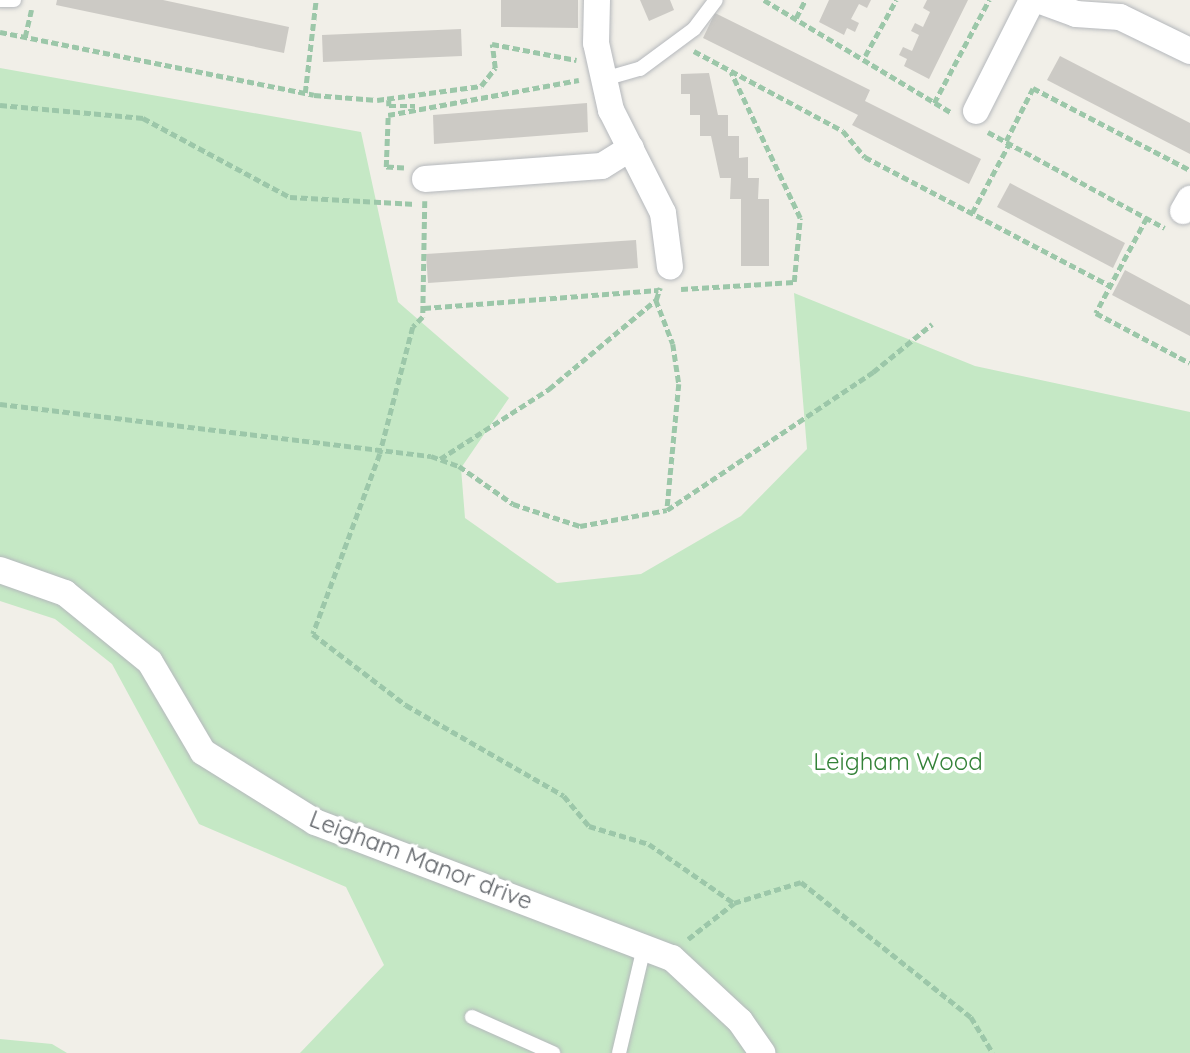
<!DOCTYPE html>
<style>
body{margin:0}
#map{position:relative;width:1190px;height:1053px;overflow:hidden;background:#f1efe8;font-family:Quicksand,sans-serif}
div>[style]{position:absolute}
.green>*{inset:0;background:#c5e8c5}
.building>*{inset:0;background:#cccac5}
.path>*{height:4.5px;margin-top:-2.25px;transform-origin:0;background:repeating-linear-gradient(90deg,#9cc7a9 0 7px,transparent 0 10.5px)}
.roads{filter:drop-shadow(0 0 2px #b5b8bc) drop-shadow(0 0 2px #b5b8bc)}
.lane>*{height:14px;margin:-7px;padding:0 7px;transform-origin:7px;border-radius:7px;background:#fff}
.street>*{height:26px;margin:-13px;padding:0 13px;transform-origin:13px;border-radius:13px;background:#fff}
span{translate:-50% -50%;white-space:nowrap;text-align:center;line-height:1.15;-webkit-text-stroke:7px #fff;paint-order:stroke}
.park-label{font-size:24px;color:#348238}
.street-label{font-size:24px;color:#5f6368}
</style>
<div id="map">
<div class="green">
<div style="clip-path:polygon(0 68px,361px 132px,398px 302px,509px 398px,461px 468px,465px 518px,557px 583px,641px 574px,741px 516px,807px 449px,794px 293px,975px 366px,1190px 412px,1190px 1053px,300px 1053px,384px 965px,346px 887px,199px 824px,112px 664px,55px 619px,0 601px)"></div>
<div style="clip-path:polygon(0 1039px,52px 1044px,67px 1053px,0 1053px)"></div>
</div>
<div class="building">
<div style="clip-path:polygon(57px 0,163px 0,289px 27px,284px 53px,56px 5px)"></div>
<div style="clip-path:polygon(501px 0,578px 0,578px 28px,501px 27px)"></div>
<div style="clip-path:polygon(640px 0,670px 0,674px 10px,649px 21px)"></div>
<div style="clip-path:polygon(829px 0,871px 0,867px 8px,859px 4px,851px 19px,859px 23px,855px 32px,847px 28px,844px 35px,819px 22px)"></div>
<div style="clip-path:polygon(927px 0,968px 0,929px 79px,904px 66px,907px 59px,899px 55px,903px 47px,912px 51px,919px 35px,911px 31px,915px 23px,923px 27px,930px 12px,923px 8px)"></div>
<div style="clip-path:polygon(715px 13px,870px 90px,865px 101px,981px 159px,969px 184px,852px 125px,858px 115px,703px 38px)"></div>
<div style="clip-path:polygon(461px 29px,462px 56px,323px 62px,322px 35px)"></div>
<div style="clip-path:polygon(1060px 56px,1190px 123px,1190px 154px,1047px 80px)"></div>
<div style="clip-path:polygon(709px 73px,718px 115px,728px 115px,728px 136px,739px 136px,739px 158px,748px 157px,748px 178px,759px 178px,758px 199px,769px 199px,769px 266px,741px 266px,741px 199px,730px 199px,731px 178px,720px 178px,711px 136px,700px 136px,700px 115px,690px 115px,690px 94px,681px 94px,681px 74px)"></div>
<div style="clip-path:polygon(587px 103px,588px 132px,434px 144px,433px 115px)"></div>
<div style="clip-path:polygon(1010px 183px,1125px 243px,1113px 268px,997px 207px)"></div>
<div style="clip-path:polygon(636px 240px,638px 268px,428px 283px,426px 254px)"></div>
<div style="clip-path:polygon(1125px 270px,1190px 305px,1190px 336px,1112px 295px)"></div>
</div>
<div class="path">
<div style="left:764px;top:0;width:219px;rotate:31deg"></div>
<div style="left:796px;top:18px;width:20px;rotate:-63deg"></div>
<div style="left:0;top:32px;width:320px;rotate:11.3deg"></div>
<div style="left:314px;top:95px;width:63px;rotate:4.5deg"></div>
<div style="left:377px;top:100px;width:105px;rotate:-7.7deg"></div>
<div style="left:481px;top:86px;width:23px;rotate:-52deg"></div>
<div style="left:495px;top:68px;width:24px;rotate:-97deg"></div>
<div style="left:492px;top:44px;width:86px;rotate:10.7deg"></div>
<div style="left:25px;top:37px;width:28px;rotate:-77deg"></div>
<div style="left:694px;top:51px;width:169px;rotate:28.2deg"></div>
<div style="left:843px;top:131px;width:34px;rotate:50deg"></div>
<div style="left:865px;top:157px;width:278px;rotate:27.7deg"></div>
<div style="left:865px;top:56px;width:64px;rotate:-61deg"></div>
<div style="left:305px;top:93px;width:94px;rotate:-83.3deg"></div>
<div style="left:389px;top:100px;width:6px;rotate:90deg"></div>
<div style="left:389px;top:106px;width:26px"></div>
<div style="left:934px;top:103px;width:117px;rotate:-61.9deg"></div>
<div style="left:0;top:105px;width:144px;rotate:5.2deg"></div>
<div style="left:143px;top:118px;width:167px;rotate:28.3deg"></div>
<div style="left:290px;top:197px;width:126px;rotate:3.2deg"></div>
<div style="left:988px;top:132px;width:201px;rotate:28.5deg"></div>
<div style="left:1006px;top:141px;width:59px;rotate:-63deg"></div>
<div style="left:1033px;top:88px;width:177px;rotate:27.6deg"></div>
<div style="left:404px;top:168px;width:18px;rotate:-177deg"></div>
<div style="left:386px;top:167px;width:52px;rotate:-87.8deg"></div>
<div style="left:388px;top:115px;width:194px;rotate:-10.4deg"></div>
<div style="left:425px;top:201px;width:116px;rotate:91deg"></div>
<div style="left:423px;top:317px;width:14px;rotate:135deg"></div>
<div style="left:413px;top:327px;width:131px;rotate:104.6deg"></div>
<div style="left:380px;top:454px;width:192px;rotate:110.4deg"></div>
<div style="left:313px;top:634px;width:117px;rotate:37.4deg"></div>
<div style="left:406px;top:705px;width:182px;rotate:29.9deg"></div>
<div style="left:564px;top:796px;width:39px;rotate:50deg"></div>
<div style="left:589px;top:826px;width:63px;rotate:16.7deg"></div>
<div style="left:649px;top:844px;width:103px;rotate:34.8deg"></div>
<div style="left:734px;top:903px;width:70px;rotate:-17.4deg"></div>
<div style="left:801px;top:882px;width:217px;rotate:38.5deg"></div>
<div style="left:971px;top:1017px;width:42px;rotate:58.6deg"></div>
<div style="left:972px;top:213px;width:78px;rotate:-61.8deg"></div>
<div style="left:1147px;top:218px;width:108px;rotate:118.2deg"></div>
<div style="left:1096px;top:313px;width:106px;rotate:28deg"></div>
<div style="left:681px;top:289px;width:113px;rotate:-3.5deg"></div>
<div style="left:794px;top:282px;width:64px;rotate:-84.6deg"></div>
<div style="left:800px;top:218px;width:161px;rotate:-115.4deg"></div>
<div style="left:656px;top:300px;width:47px;rotate:68.9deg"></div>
<div style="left:673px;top:344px;width:40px;rotate:81.5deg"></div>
<div style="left:679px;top:384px;width:127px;rotate:95.4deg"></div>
<div style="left:424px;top:308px;width:235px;rotate:-4.4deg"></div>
<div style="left:0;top:404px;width:434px;rotate:6.9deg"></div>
<div style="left:431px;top:456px;width:30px;rotate:20deg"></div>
<div style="left:459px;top:466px;width:66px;rotate:35.1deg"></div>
<div style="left:513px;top:504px;width:71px;rotate:18.2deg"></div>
<div style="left:580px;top:526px;width:88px;rotate:-10.4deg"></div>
<div style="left:667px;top:510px;width:248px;rotate:-33.8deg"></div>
<div style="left:873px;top:372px;width:76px;rotate:-39.1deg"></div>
<div style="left:440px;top:459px;width:130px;rotate:-32.7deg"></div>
<div style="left:549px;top:389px;width:139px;rotate:-39.8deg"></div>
<div style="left:656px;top:300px;width:13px;rotate:-72deg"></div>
<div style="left:688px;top:939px;width:58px;rotate:-38deg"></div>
</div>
<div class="roads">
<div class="lane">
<div style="left:0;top:0;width:14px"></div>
<div style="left:604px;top:79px;width:37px;rotate:-16deg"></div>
<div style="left:640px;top:69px;width:67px;rotate:-36.5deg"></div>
<div style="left:694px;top:29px;width:36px;rotate:-53deg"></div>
<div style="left:472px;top:1017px;width:89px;rotate:24deg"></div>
<div style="left:619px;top:1053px;width:109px;rotate:-76.7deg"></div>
</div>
<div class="street">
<div style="left:597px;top:0;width:43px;rotate:91.3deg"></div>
<div style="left:596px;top:43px;width:69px;rotate:77.4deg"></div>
<div style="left:611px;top:110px;width:115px;rotate:63.2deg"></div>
<div style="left:663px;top:213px;width:54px;rotate:82.6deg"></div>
<div style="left:1038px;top:0;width:40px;rotate:20.2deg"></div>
<div style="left:1076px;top:14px;width:44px;rotate:3.9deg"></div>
<div style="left:1120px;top:17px;width:78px;rotate:25.9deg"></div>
<div style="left:976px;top:111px;width:124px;rotate:-63.2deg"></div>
<div style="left:425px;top:179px;width:177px;rotate:-4.2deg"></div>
<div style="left:602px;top:166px;width:34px;rotate:-32deg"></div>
<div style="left:1183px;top:211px;width:14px;rotate:-60deg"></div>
<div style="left:0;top:570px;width:69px;rotate:19.5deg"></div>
<div style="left:65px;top:593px;width:109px;rotate:39.1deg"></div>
<div style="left:150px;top:662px;width:104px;rotate:59.5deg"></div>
<div style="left:203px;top:752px;width:132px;rotate:32deg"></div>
<div style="left:315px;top:822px;width:382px;rotate:20.9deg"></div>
<div style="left:672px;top:958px;width:93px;rotate:42.8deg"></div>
<div style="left:740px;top:1021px;width:39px;rotate:55deg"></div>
</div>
</div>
<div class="park-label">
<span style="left:898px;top:762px">Leigham Wood</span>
</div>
<div class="street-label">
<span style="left:421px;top:860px;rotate:21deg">Leigham Manor drive</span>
</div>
</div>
